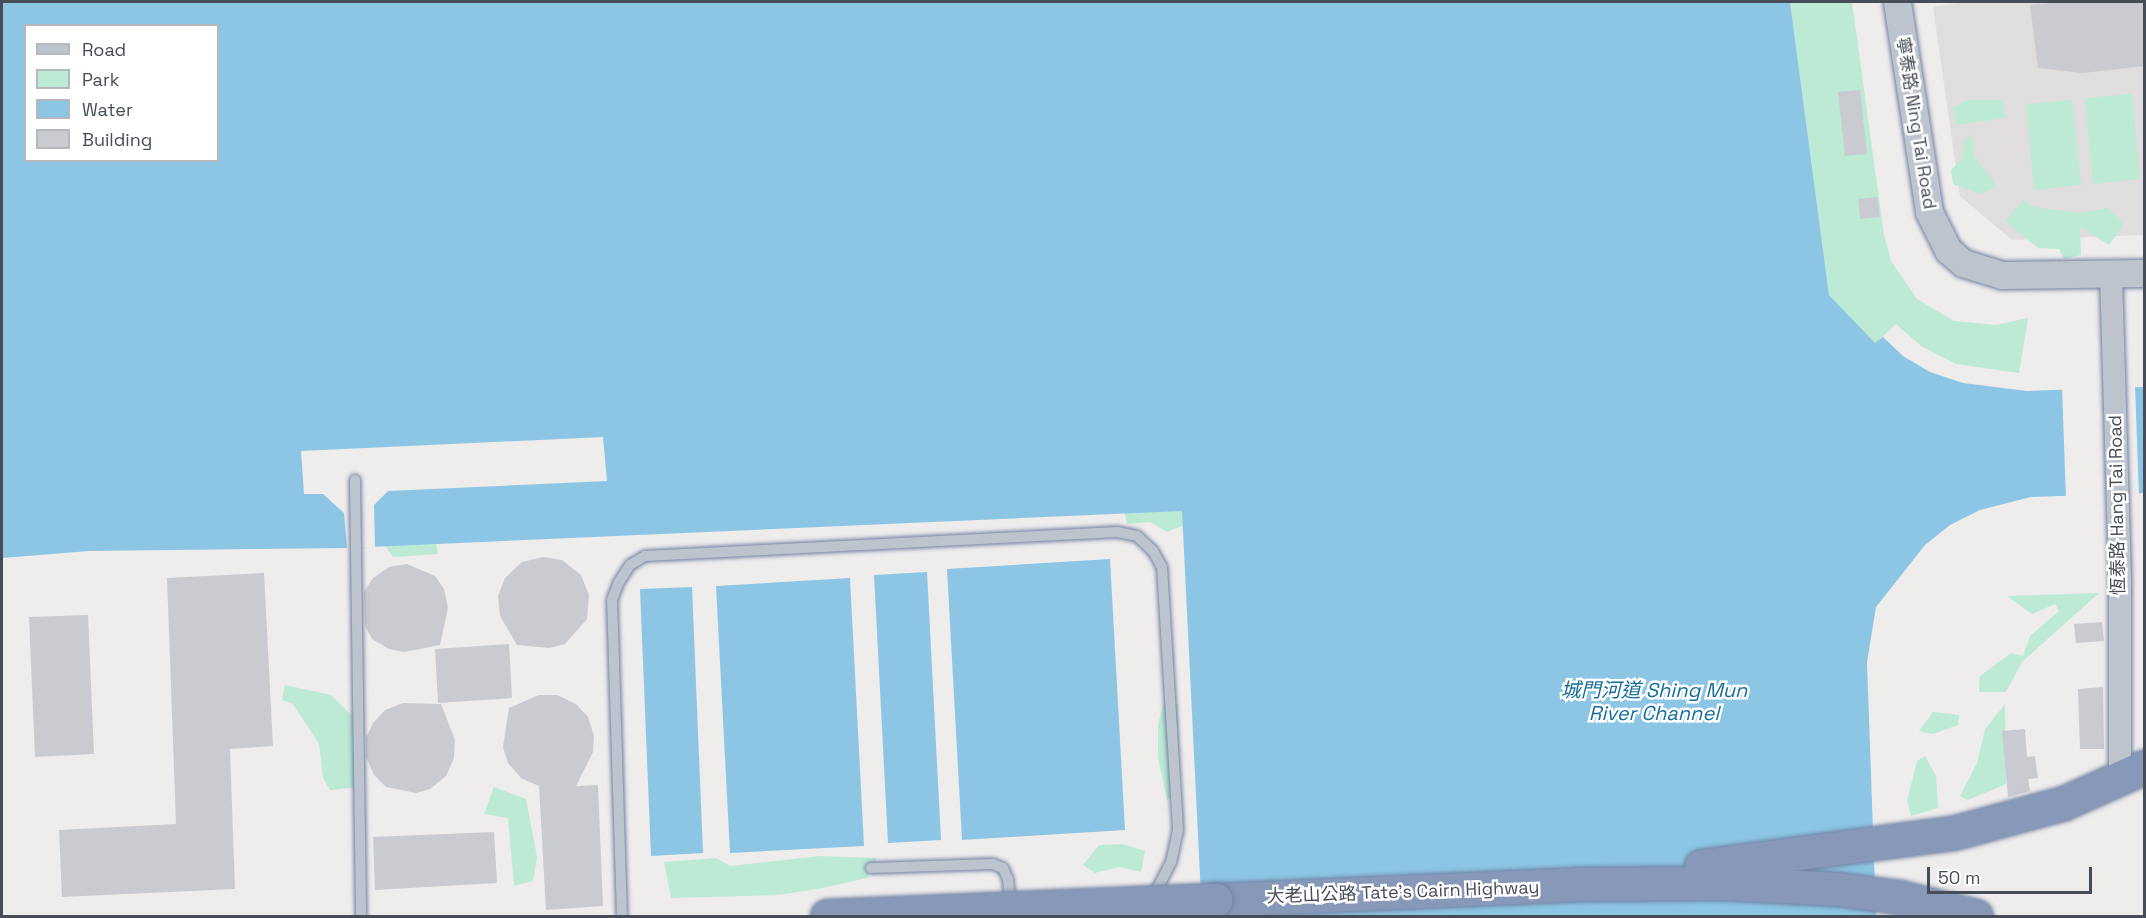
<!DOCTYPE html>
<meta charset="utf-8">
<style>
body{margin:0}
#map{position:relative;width:2146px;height:918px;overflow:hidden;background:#efecec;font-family:"Space Grotesk","Noto Sans TC",sans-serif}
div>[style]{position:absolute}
.education>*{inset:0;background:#e0dddd}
.green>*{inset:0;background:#bcead4}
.water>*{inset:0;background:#8cc6e4}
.pier>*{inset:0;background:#efecec}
.building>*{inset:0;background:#cacad1}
.roads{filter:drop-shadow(0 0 2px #7283a3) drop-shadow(0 0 2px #7283a3)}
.service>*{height:10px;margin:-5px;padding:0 5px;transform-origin:5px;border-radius:5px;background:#bec4cd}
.minor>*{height:22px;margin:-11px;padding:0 11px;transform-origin:11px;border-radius:11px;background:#bec4cd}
.tertiary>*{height:27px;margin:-13.5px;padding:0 13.5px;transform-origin:13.5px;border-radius:13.5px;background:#bec4cd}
.motorway>*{height:33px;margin:-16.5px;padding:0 16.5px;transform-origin:16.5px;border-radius:16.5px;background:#8798b8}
.bridges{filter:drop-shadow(0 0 2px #7283a3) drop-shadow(0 0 2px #7283a3)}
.motorway-bridge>*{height:33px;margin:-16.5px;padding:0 16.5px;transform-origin:16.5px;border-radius:16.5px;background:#8798b8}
span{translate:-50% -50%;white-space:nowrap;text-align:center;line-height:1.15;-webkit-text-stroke:5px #fff;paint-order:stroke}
.street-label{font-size:18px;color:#464d58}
.water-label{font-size:20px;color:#166d9a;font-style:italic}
.frame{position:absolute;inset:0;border:3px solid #464d58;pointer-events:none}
.legend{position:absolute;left:24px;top:24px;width:195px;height:138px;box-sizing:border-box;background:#fff;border:2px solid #b5b8bc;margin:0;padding:8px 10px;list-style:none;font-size:18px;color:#464d58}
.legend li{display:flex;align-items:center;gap:12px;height:30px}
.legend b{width:30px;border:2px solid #b5b8bc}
.scale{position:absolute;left:1927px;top:867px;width:165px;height:27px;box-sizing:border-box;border:3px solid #464d58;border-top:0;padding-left:8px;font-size:18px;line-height:21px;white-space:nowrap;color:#464d58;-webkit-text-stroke:4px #fff;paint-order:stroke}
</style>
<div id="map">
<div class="education">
<div style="clip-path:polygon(1966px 2px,2144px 2px,2144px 235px,2012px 240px,1960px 196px,1933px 7px)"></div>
</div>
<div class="green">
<div style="clip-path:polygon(1790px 2px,1852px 2px,1884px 235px,1891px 261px,1917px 299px,1954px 321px,1996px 325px,2028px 318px,2019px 373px,1956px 364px,1921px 346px,1896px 324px,1875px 344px,1829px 295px)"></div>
<div style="clip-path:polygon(2132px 94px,2140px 179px,2093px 184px,2085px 98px)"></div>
<div style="clip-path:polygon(1968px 100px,2003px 100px,2005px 118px,1956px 125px,1953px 107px)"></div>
<div style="clip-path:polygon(2072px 100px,2081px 185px,2034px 190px,2026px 104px)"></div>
<div style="clip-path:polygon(1972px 135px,1974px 156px,1997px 186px,1981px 194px,1953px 184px,1951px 170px,1963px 158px,1964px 141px)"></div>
<div style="clip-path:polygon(2023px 200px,2034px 207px,2080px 213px,2108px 208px,2124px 224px,2109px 245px,2080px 227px,2081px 255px,2064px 259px,2059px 249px,2038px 248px,2005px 221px)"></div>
<div style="clip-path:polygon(1198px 503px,1184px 525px,1167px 532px,1150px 522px,1127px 524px,1123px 506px)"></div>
<div style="clip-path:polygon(377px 534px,435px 536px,438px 554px,393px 557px)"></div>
<div style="clip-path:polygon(2099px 593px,2022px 662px,2006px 692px,1979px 692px,1980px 676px,2011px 653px,2023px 656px,2030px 636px,2059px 611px,2055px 604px,2032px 614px,2007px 596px)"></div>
<div style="clip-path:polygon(285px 685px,331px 695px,361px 725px,360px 787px,330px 790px,323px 778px,319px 744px,293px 704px,282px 700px)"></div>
<div style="clip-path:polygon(1178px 704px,1180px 792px,1167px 800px,1158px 757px,1158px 725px,1163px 705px)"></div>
<div style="clip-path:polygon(2005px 704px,2006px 784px,1968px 800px,1960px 796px,1977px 763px,1985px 729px)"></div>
<div style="clip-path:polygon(1933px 712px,1959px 715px,1958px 725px,1933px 734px,1919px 731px)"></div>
<div style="clip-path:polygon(1925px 756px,1936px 776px,1938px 808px,1911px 816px,1907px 801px,1917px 761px)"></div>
<div style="clip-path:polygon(494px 787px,526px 799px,537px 857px,533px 881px,514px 886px,508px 818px,484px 814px)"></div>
<div style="clip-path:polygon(1123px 844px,1145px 851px,1141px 872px,1119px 867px,1095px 873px,1083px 865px,1099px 845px)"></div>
<div style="clip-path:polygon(820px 856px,877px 858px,867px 878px,823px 888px,778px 895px,671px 898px,664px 862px,716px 858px,730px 866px)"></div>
</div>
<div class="water">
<div style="clip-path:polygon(evenodd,2px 2px,1790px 2px,1829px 295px,1875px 343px,1883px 337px,1903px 356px,1930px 372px,1963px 383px,2027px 391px,2144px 387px,2144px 493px,2031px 497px,1980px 510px,1950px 525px,1925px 545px,1876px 607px,1867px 662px,1876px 916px,1202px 916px,1182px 511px,347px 548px,89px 551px,2px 558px,2px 2px,26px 26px,218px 26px,218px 160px,26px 160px,26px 26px)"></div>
<div style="clip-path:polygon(1110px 559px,1125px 830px,962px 840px,947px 569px)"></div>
<div style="clip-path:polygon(927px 572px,941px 840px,888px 843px,874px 575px)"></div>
<div style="clip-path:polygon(850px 578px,864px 846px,730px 853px,716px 586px)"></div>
<div style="clip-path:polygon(692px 587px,703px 853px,651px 856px,640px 589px)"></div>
</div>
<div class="pier">
<div style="clip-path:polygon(2135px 384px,2139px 497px,2066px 499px,2062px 387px)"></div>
<div style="clip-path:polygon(603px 437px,607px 481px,388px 491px,374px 505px,375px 547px,347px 548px,344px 513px,323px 494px,304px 494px,301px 451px)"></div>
</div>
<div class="building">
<div style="clip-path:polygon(2060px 2px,2145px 2px,2145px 66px,2083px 73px,2038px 68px,2030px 5px)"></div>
<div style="clip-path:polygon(1860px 90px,1867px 154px,1845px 156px,1838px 92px)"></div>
<div style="clip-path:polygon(1877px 197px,1880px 217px,1860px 219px,1858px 199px)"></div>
<div style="clip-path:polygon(543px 557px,562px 560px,581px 575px,589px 595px,587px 619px,565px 644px,549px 648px,517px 645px,500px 616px,498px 596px,505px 578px,522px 562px)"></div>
<div style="clip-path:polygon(407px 564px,435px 576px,444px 589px,448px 608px,440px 645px,404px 652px,389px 649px,372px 639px,365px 626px,364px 592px,373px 578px,389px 567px)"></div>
<div style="clip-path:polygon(264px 573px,273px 746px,230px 749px,235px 889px,62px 897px,59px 830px,176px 824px,167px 578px)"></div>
<div style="clip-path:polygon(88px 615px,94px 754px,35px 757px,29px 617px)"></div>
<div style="clip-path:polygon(2102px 622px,2104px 641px,2076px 643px,2074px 624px)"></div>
<div style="clip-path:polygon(509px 644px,512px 698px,438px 703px,435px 649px)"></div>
<div style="clip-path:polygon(2103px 687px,2104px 749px,2080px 749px,2078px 689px)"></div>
<div style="clip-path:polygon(539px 695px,557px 695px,576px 704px,588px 717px,594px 736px,593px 752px,576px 786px,598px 785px,603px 906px,546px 910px,539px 786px,521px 778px,508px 763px,503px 747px,509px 708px)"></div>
<div style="clip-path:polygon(403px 703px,441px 704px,455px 740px,454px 758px,446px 776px,430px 789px,416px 793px,386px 787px,374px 775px,366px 757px,366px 738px,373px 723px,385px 710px)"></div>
<div style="clip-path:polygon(2025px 729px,2027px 757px,2035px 756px,2038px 778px,2028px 779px,2030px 791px,2008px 797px,2002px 731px)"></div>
<div style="clip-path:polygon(494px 832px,497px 883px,375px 890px,373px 837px)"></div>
</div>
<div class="roads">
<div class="service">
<div style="left:355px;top:480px;width:436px;rotate:89.2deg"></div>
<div style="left:871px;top:868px;width:122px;rotate:-1.9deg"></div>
<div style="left:993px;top:864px;width:11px;rotate:22deg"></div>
<div style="left:1003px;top:868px;width:12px;rotate:66deg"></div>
<div style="left:1008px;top:879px;width:25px;rotate:85deg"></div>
<div style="left:622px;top:916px;width:316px;rotate:-91.8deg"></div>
<div style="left:612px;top:600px;width:19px;rotate:-69deg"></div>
<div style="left:619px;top:582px;width:20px;rotate:-57deg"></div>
<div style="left:630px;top:565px;width:17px;rotate:-31deg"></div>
<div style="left:645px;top:556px;width:473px;rotate:-2.9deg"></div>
<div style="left:1117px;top:532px;width:20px;rotate:11deg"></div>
<div style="left:1137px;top:536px;width:22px;rotate:43deg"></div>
<div style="left:1153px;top:551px;width:18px;rotate:61deg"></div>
<div style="left:1162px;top:567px;width:263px;rotate:86.5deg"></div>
<div style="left:1178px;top:830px;width:33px;rotate:102deg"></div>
<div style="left:1171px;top:862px;width:31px;rotate:117deg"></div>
<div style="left:1157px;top:890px;width:9px;rotate:139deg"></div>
</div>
<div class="minor">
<div style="left:2111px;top:274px;width:310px;rotate:88.3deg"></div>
<div style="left:2120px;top:584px;width:185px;rotate:90deg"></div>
</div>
<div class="tertiary">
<div style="left:1897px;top:2px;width:212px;rotate:81.3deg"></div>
<div style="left:1929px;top:212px;width:42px;rotate:63.4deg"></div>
<div style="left:1948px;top:250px;width:20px;rotate:41deg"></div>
<div style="left:1963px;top:263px;width:41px;rotate:17.1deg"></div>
<div style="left:2002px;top:275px;width:142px;rotate:-0.8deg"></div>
</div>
<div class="motorway">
<div style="left:1701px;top:866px;width:254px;rotate:-7.5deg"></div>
<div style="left:1953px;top:833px;width:115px;rotate:-15.1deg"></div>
<div style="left:2064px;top:803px;width:88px;rotate:-24.2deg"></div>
<div style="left:1216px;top:900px;width:360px;rotate:-2.5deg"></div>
<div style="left:1576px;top:884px;width:148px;rotate:-0.4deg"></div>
<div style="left:1724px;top:883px;width:114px;rotate:3deg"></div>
<div style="left:1838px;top:889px;width:62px;rotate:7.5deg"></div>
<div style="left:1899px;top:897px;width:79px;rotate:13.9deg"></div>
</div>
</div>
<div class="bridges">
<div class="motorway-bridge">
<div style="left:827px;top:916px;width:389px;rotate:-2.4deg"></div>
</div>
</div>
<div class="street-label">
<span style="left:1916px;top:123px;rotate:81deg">寧泰路 Ning Tai Road</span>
<span style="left:2117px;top:505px;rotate:-91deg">恆泰路 Hang Tai Road</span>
<span style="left:1403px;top:892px;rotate:-2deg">大老山公路 Tate's Cairn Highway</span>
</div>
<div class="water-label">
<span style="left:1654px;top:702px">城門河道 Shing Mun<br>River Channel</span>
</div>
<div class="frame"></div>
<ul class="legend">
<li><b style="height:8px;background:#bec4cd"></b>Road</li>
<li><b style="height:16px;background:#bcead4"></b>Park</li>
<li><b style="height:16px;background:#8cc6e4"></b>Water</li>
<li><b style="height:16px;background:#cacad1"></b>Building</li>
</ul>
<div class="scale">50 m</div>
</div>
